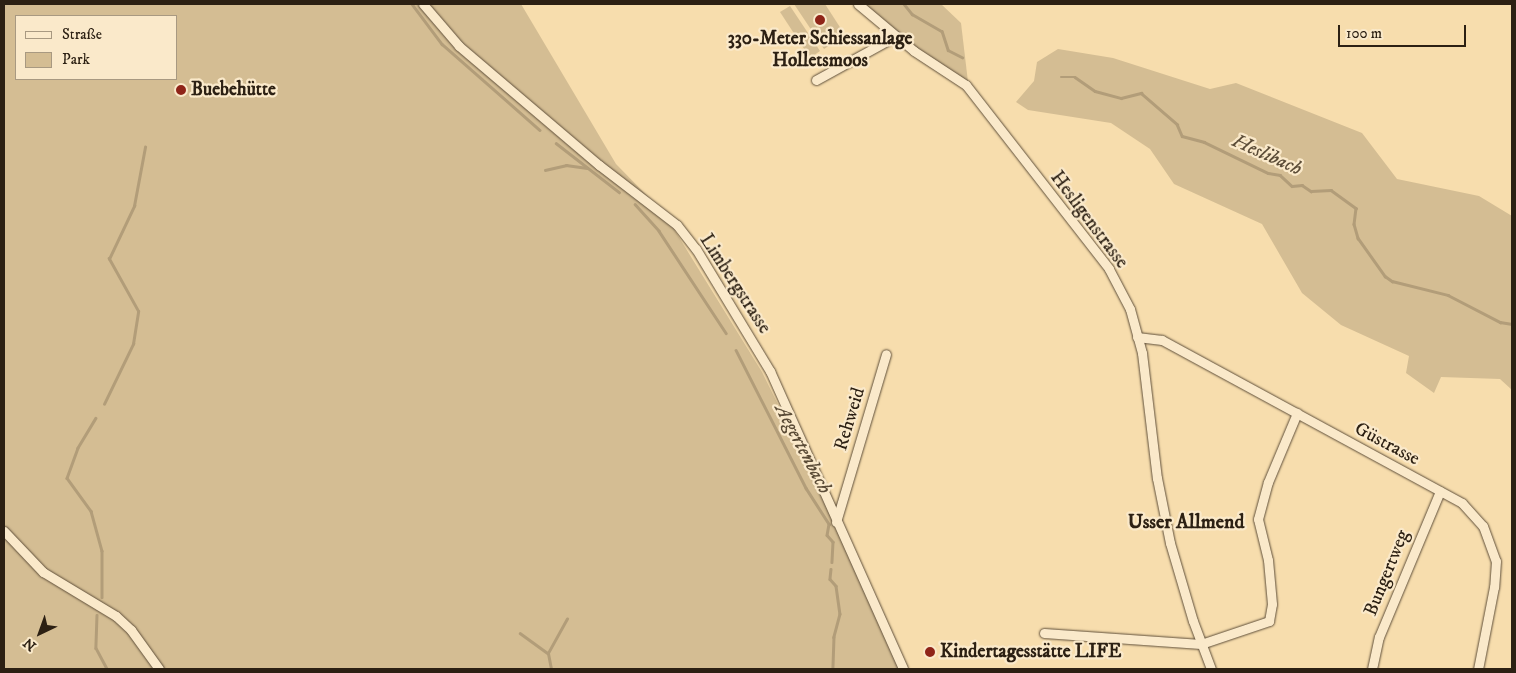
<!DOCTYPE html>
<meta charset="utf-8">
<style>
body{margin:0}
#map{position:relative;width:1516px;height:673px;overflow:hidden;background:#f7ddad;font-family:"IM FELL DW Pica",serif}
div>[style]{position:absolute}
.green>*{inset:0;background:#d4bd93}
.stream>*{height:2.5px;margin:-1.25px;padding:0 1.25px;transform-origin:1.25px;border-radius:1.25px;background:#b29d79}
.roads{filter:drop-shadow(0 0 1px #5f4f3a) drop-shadow(0 0 1px #5f4f3a)}
.minor>*{height:9px;margin:-4.5px;padding:0 4.5px;transform-origin:4.5px;border-radius:4.5px;background:#fae9ca}
.dots>*{width:14px;height:14px;translate:-50% -50%;box-sizing:border-box;border:2px solid #fae9ca;border-radius:50%}
span{translate:-50% -50%;white-space:nowrap;text-align:center;line-height:1.15;-webkit-text-stroke:4.5px #fae9ca;paint-order:stroke}
.poi-label{font-size:19px;color:#2c2013;font-weight:700}
.left{translate:0 -50%;text-align:left}
.street-label{font-size:19px;color:#2c2013}
.water-label{font-size:20px;color:#5b4c37;font-style:italic}
.neighbourhood-label{font-size:20px;color:#2c2013;font-weight:700}
.frame{position:absolute;inset:0;border:5px solid #2c2013;pointer-events:none}
.legend{position:absolute;left:15px;top:15px;width:162px;height:65px;box-sizing:border-box;background:#fae9ca;border:1px solid #a89981;margin:0;padding:6px 9px;list-style:none;font-size:15px;color:#2c2013}
.legend li{display:flex;align-items:center;gap:10px;height:25px}
.legend b{width:25px;border:1px solid #a89981}
.north{position:absolute;left:15px;top:608px;width:50px;height:50px;-webkit-text-stroke:4px #fae9ca;paint-order:stroke;rotate:222deg;font-size:14px;font-weight:700;line-height:20px;text-align:center;color:#2c2013}
.north::after{content:'';display:block;margin:auto;width:18px;height:22px;background:#2c2013;clip-path:polygon(50% 0,100% 100%,50% 72%,0 100%)}
.scale{position:absolute;left:1338px;top:25px;width:128px;height:22px;box-sizing:border-box;border:2px solid #2c2013;border-top:0;padding-left:6px;font-size:15px;line-height:18px;white-space:nowrap;color:#2c2013;-webkit-text-stroke:4px #fae9ca;paint-order:stroke}
</style>
<div id="map">
<div class="green">
<div style="clip-path:polygon(evenodd,4px 4px,521px 4px,616px 164px,664px 213px,762px 372px,836px 522px,903px 669px,4px 669px,4px 4px,16px 16px,176px 16px,176px 79px,16px 79px,16px 16px)"></div>
<div style="clip-path:polygon(794px 4px,825px 4px,845px 35px,824px 49px)"></div>
<div style="clip-path:polygon(863px 4px,941px 4px,961px 23px,968px 82px,912px 45px)"></div>
<div style="clip-path:polygon(790px 6px,820px 51px,810px 58px,780px 12px)"></div>
<div style="clip-path:polygon(1058px 49px,1113px 58px,1210px 89px,1236px 83px,1362px 133px,1397px 179px,1479px 196px,1512px 216px,1512px 390px,1500px 379px,1441px 377px,1434px 393px,1406px 373px,1409px 356px,1341px 325px,1302px 293px,1262px 224px,1174px 184px,1150px 149px,1111px 123px,1028px 110px,1016px 102px,1034px 81px,1037px 62px)"></div>
</div>
<div class="stream">
<div style="left:412px;top:4px;width:50px;rotate:53.1deg"></div>
<div style="left:442px;top:44px;width:130px;rotate:41.3deg"></div>
<div style="left:904px;top:4px;width:13px;rotate:51deg"></div>
<div style="left:912px;top:14px;width:34px;rotate:30deg"></div>
<div style="left:942px;top:31px;width:20px;rotate:72deg"></div>
<div style="left:948px;top:50px;width:16px;rotate:27deg"></div>
<div style="left:1061px;top:77px;width:14px"></div>
<div style="left:1075px;top:77px;width:24px;rotate:35deg"></div>
<div style="left:1095px;top:91px;width:27px;rotate:15deg"></div>
<div style="left:1121px;top:98px;width:21px;rotate:-14deg"></div>
<div style="left:1141px;top:93px;width:48px;rotate:40.7deg"></div>
<div style="left:1177px;top:124px;width:13px;rotate:67deg"></div>
<div style="left:1182px;top:136px;width:23px;rotate:15deg"></div>
<div style="left:1204px;top:142px;width:71px;rotate:25.8deg"></div>
<div style="left:1268px;top:173px;width:12px;rotate:9deg"></div>
<div style="left:1280px;top:175px;width:16px;rotate:43deg"></div>
<div style="left:1292px;top:186px;width:10px;rotate:-6deg"></div>
<div style="left:1302px;top:185px;width:11px;rotate:34deg"></div>
<div style="left:1311px;top:191px;width:20px;rotate:-3deg"></div>
<div style="left:1331px;top:190px;width:31px;rotate:36deg"></div>
<div style="left:1356px;top:208px;width:16px;rotate:97deg"></div>
<div style="left:1354px;top:224px;width:15px;rotate:74deg"></div>
<div style="left:1358px;top:238px;width:47px;rotate:54.6deg"></div>
<div style="left:1385px;top:276px;width:9px;rotate:36deg"></div>
<div style="left:1392px;top:281px;width:58px;rotate:14deg"></div>
<div style="left:1448px;top:295px;width:59px;rotate:27.4deg"></div>
<div style="left:1500px;top:322px;width:12px;rotate:9deg"></div>
<div style="left:556px;top:143px;width:80px;rotate:37.9deg"></div>
<div style="left:545px;top:170px;width:22px;rotate:-13deg"></div>
<div style="left:566px;top:165px;width:21px;rotate:8deg"></div>
<div style="left:635px;top:204px;width:36px;rotate:48deg"></div>
<div style="left:659px;top:231px;width:122px;rotate:56.7deg"></div>
<div style="left:736px;top:350px;width:155px;rotate:63.1deg"></div>
<div style="left:806px;top:488px;width:43px;rotate:57.4deg"></div>
<div style="left:829px;top:524px;width:11px;rotate:100deg"></div>
<div style="left:827px;top:535px;width:9px;rotate:49deg"></div>
<div style="left:833px;top:542px;width:20px;rotate:93deg"></div>
<div style="left:104px;top:404px;width:67px;rotate:-64.2deg"></div>
<div style="left:133px;top:344px;width:33px;rotate:-81deg"></div>
<div style="left:138px;top:311px;width:60px;rotate:-119.1deg"></div>
<div style="left:109px;top:259px;width:59px;rotate:-64.7deg"></div>
<div style="left:134px;top:206px;width:60px;rotate:-79.4deg"></div>
<div style="left:96px;top:418px;width:35px;rotate:121deg"></div>
<div style="left:78px;top:448px;width:32px;rotate:110deg"></div>
<div style="left:67px;top:478px;width:41px;rotate:54deg"></div>
<div style="left:91px;top:511px;width:41px;rotate:74.6deg"></div>
<div style="left:102px;top:551px;width:46px;rotate:90deg"></div>
<div style="left:831px;top:569px;width:10px;rotate:96deg"></div>
<div style="left:830px;top:579px;width:9px;rotate:49deg"></div>
<div style="left:836px;top:586px;width:28px;rotate:82deg"></div>
<div style="left:840px;top:614px;width:24px;rotate:105deg"></div>
<div style="left:834px;top:637px;width:32px;rotate:92deg"></div>
<div style="left:97px;top:615px;width:33px;rotate:92deg"></div>
<div style="left:96px;top:648px;width:24px;rotate:62deg"></div>
<div style="left:520px;top:633px;width:34px;rotate:36deg"></div>
<div style="left:551px;top:669px;width:16px;rotate:-101deg"></div>
<div style="left:548px;top:653px;width:39px;rotate:-61deg"></div>
</div>
<div class="roads">
<div class="minor">
<div style="left:423px;top:4px;width:55px;rotate:49.4deg"></div>
<div style="left:459px;top:46px;width:184px;rotate:40.4deg"></div>
<div style="left:599px;top:165px;width:98px;rotate:37.6deg"></div>
<div style="left:677px;top:225px;width:31px;rotate:52deg"></div>
<div style="left:696px;top:249px;width:143px;rotate:58.8deg"></div>
<div style="left:770px;top:371px;width:326px;rotate:65.9deg"></div>
<div style="left:858px;top:4px;width:73px;rotate:40deg"></div>
<div style="left:914px;top:51px;width:62px;rotate:33.2deg"></div>
<div style="left:966px;top:85px;width:233px;rotate:52.1deg"></div>
<div style="left:1109px;top:269px;width:45px;rotate:62.3deg"></div>
<div style="left:1130px;top:309px;width:46px;rotate:74.7deg"></div>
<div style="left:1142px;top:353px;width:126px;rotate:83.2deg"></div>
<div style="left:1157px;top:478px;width:66px;rotate:78.7deg"></div>
<div style="left:1170px;top:543px;width:81px;rotate:73.6deg"></div>
<div style="left:1193px;top:621px;width:51px;rotate:69.4deg"></div>
<div style="left:816px;top:80px;width:91px;rotate:-28.8deg"></div>
<div style="left:1137px;top:337px;width:25px;rotate:7deg"></div>
<div style="left:1162px;top:340px;width:341px;rotate:28.5deg"></div>
<div style="left:1462px;top:503px;width:31px;rotate:48deg"></div>
<div style="left:1483px;top:526px;width:37px;rotate:70deg"></div>
<div style="left:1496px;top:561px;width:26px;rotate:94deg"></div>
<div style="left:1494px;top:587px;width:84px;rotate:101deg"></div>
<div style="left:836px;top:522px;width:175px;rotate:-73.4deg"></div>
<div style="left:4px;top:531px;width:57px;rotate:46.4deg"></div>
<div style="left:43px;top:572px;width:85px;rotate:31.1deg"></div>
<div style="left:116px;top:616px;width:21px;rotate:43deg"></div>
<div style="left:131px;top:630px;width:48px;rotate:54.3deg"></div>
<div style="left:1044px;top:633px;width:157px;rotate:4deg"></div>
<div style="left:1201px;top:644px;width:72px;rotate:-18.7deg"></div>
<div style="left:1269px;top:621px;width:17px;rotate:-80deg"></div>
<div style="left:1272px;top:604px;width:44px;rotate:-95.2deg"></div>
<div style="left:1268px;top:560px;width:42px;rotate:-103.7deg"></div>
<div style="left:1258px;top:519px;width:38px;rotate:-75deg"></div>
<div style="left:1268px;top:482px;width:75px;rotate:-67.2deg"></div>
<div style="left:1372px;top:669px;width:33px;rotate:-78deg"></div>
<div style="left:1379px;top:637px;width:158px;rotate:-67.3deg"></div>
</div>
</div>
<div class="dots">
<div style="left:820px;top:20px;background:#8f2418"></div>
<div style="left:181px;top:90px;background:#8f2418"></div>
<div style="left:930px;top:652px;background:#8f2418"></div>
</div>
<div class="poi-label">
<span style="left:820px;top:50px">330-Meter Schiessanlage<br>Holletsmoos</span>
<span class="left" style="left:191px;top:90px">Buebehütte</span>
<span class="left" style="left:940px;top:652px">Kindertagesstätte LIFE</span>
</div>
<div class="street-label">
<span style="left:1089px;top:220px;rotate:53deg">Hesligenstrasse</span>
<span style="left:735px;top:284px;rotate:57deg">Limbergstrasse</span>
<span style="left:850px;top:419px;rotate:-73deg">Rehweid</span>
<span style="left:1387px;top:444px;rotate:28deg">Güstrasse</span>
<span style="left:1387px;top:573px;rotate:-68deg">Bungertweg</span>
</div>
<div class="water-label">
<span style="left:1267px;top:155px;rotate:24deg">Heslibach</span>
<span style="left:803px;top:449px;rotate:62deg">Aegertenbach</span>
</div>
<div class="neighbourhood-label">
<span style="left:1186px;top:522px">Usser Allmend</span>
</div>
<div class="frame"></div>
<ul class="legend">
<li><b style="height:6px;background:#fae9ca"></b>Straße</li>
<li><b style="height:14px;background:#d4bd93"></b>Park</li>
</ul>
<div class="north">N</div>
<div class="scale">100 m</div>
</div>
